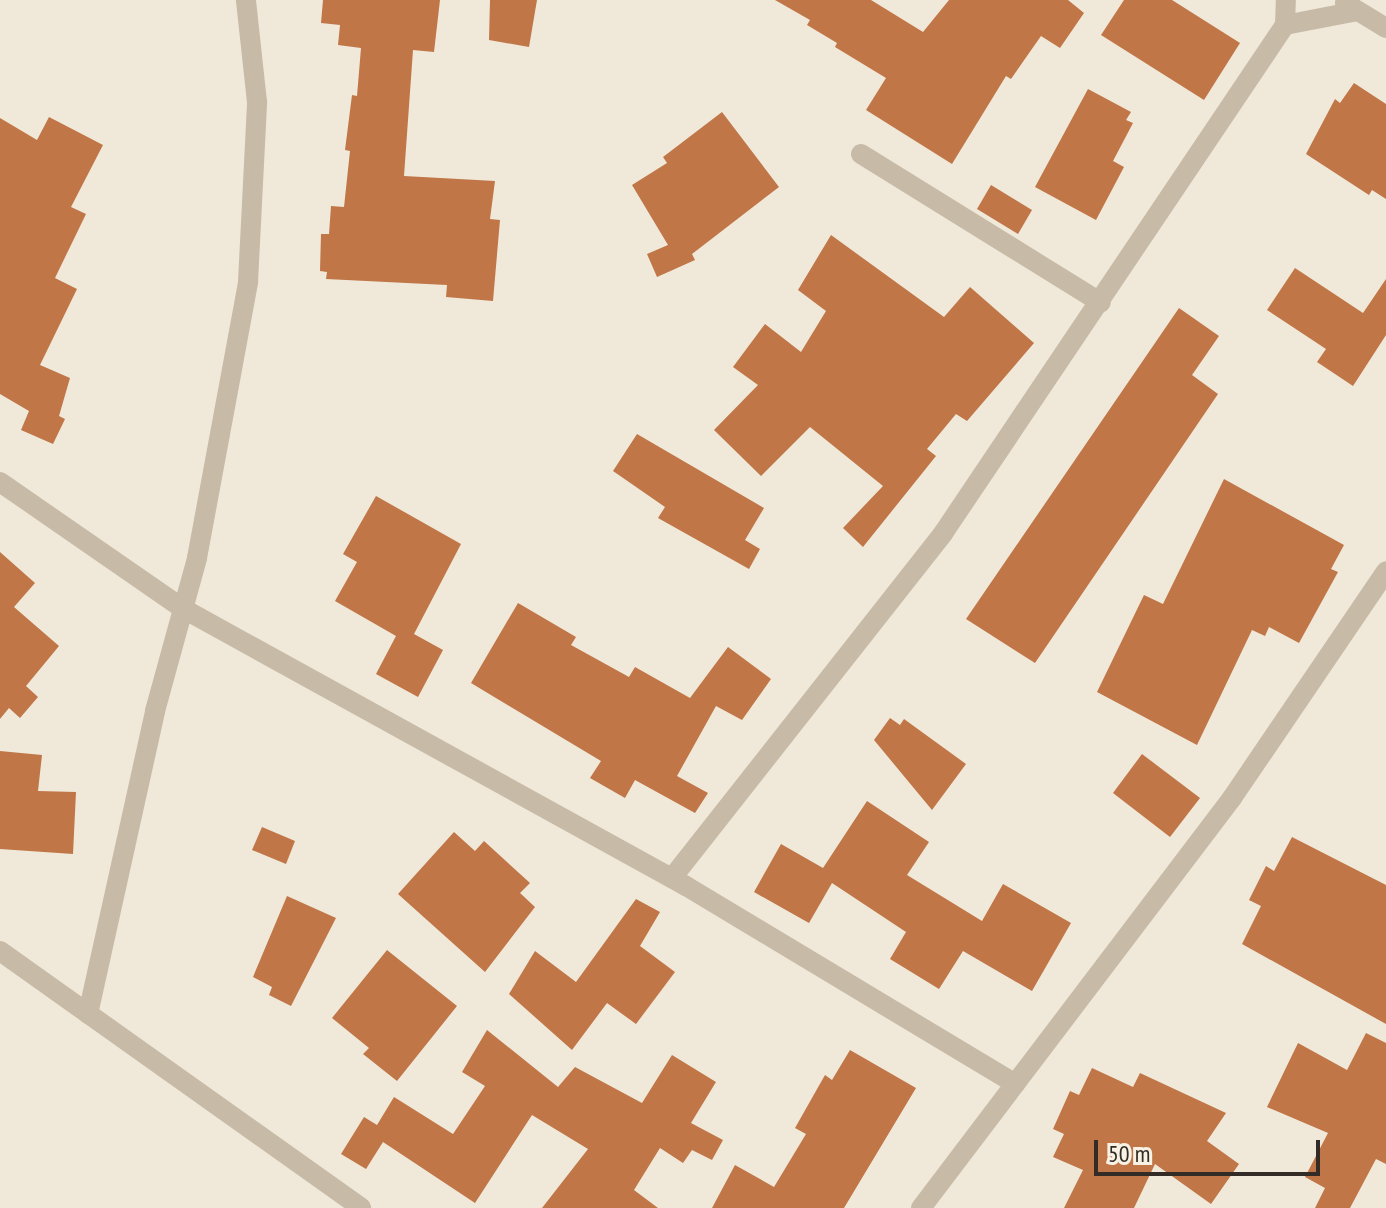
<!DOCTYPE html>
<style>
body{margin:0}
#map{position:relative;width:1386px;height:1208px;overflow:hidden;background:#f0e8d9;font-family:"PT Sans Narrow",sans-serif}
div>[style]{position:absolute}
.building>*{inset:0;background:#c07647}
.street>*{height:20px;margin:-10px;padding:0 10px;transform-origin:10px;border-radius:10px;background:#c7baa6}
span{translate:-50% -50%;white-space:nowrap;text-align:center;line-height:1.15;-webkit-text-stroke:6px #f8f2e5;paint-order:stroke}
.scale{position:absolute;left:1094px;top:1140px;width:226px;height:36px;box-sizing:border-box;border:4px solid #332c26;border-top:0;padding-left:10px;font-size:24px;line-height:28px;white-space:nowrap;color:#332c26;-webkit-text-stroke:6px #f8f2e5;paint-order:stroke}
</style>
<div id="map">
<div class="building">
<div style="clip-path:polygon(323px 0,440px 0,434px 52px,413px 50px,404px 176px,495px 181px,490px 219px,500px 220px,493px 301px,446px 297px,447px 285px,326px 279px,327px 272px,320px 271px,321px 234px,329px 234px,331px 206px,344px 207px,350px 151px,345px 150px,352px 95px,357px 96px,361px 48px,338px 45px,340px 25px,321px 23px)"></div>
<div style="clip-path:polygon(490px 0,537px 0,529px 47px,489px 40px)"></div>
<div style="clip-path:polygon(775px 0,871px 0,923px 32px,949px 0,1068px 0,1084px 13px,1060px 48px,1041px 36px,1011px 79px,1006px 76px,952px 164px,866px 110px,886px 78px,835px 47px,837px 43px,807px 25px,810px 20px)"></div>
<div style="clip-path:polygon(1124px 0,1172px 0,1240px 43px,1204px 100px,1101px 35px)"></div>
<div style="clip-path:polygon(1354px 83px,1386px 104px,1386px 199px,1372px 190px,1369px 195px,1306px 154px,1335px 99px,1340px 103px)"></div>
<div style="clip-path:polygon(1088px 89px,1131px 112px,1126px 120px,1133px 123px,1113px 161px,1124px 167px,1096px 220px,1035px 187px)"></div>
<div style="clip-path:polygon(722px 112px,779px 187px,692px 254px,695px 260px,657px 277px,647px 254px,668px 245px,632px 185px,667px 163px,663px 157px)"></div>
<div style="clip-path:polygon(49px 117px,103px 145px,71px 207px,86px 214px,55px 278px,77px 289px,40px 365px,70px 378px,59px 416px,65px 419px,53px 444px,21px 430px,29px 411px,0 394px,0 118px,37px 140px)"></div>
<div style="clip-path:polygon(991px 185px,1032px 210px,1018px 234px,977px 209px)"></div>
<div style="clip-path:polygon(831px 235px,944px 317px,970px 287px,1034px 343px,967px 421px,956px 414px,927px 449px,936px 456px,863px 547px,843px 528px,883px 486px,810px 427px,761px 476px,714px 430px,758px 385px,733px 367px,765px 324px,801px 352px,826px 311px,798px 290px)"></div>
<div style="clip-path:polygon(1295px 268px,1363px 313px,1386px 279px,1386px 335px,1353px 386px,1317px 362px,1326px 349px,1267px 310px)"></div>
<div style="clip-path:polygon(1179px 308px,1219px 336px,1192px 375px,1218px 394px,1035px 663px,966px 619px)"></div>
<div style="clip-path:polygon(637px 434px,764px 508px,745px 540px,760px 549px,749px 569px,658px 518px,665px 507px,613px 471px)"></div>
<div style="clip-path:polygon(1224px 479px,1344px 545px,1331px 569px,1338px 572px,1299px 643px,1269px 627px,1265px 636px,1252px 630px,1197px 745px,1097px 692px,1144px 595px,1163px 604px)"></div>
<div style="clip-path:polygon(376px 496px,461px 544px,414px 634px,443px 650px,418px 697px,376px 674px,396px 636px,335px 601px,357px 562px,343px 554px)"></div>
<div style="clip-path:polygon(0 552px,35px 583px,14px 607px,59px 646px,26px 686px,38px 697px,20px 718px,9px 708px,0 719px)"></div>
<div style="clip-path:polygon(518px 603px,576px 637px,571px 645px,629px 677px,635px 667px,690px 698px,728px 647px,771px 679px,742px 720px,716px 706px,677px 776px,708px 793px,695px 813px,635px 780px,625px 798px,590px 778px,601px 761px,471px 683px)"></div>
<div style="clip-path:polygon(890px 718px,900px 725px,904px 719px,966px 764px,932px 810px,874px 740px)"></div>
<div style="clip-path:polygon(0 751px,42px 755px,38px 791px,76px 792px,73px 854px,0 849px)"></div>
<div style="clip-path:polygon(1142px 754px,1200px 798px,1170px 837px,1113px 793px)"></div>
<div style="clip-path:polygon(867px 801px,929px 842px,907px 875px,982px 921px,1003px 884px,1071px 923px,1032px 991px,963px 951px,939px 989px,890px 959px,906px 932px,832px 883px,809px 923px,754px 892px,781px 844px,823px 868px)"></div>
<div style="clip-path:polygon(262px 827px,295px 841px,286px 864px,252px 850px)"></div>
<div style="clip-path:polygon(454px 832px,475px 851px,484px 841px,530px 883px,520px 893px,535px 907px,485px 972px,398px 894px)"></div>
<div style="clip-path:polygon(1292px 837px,1386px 885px,1386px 1024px,1242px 944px,1261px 906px,1249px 900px,1266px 866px,1274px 871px)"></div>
<div style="clip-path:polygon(287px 896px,336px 918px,291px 1006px,269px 995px,272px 987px,253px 977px)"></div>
<div style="clip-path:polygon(636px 899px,660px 912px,640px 946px,675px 972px,636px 1024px,607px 1003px,572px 1050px,509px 994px,535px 951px,576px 982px)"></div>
<div style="clip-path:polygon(387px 950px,457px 1006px,397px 1081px,363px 1054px,369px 1048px,332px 1018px)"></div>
<div style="clip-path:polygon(487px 1030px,558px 1087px,575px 1067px,642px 1103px,672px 1055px,716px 1082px,691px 1123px,723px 1140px,712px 1160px,692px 1150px,683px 1163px,660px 1148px,634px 1190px,658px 1208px,542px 1208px,588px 1149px,532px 1115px,475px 1203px,383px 1142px,366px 1169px,341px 1154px,364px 1117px,377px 1125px,394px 1097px,453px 1134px,485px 1086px,462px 1072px)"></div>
<div style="clip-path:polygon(1366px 1033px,1386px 1043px,1386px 1164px,1376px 1159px,1350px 1208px,1315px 1208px,1325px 1188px,1305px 1177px,1328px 1133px,1267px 1107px,1298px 1043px,1347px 1070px)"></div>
<div style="clip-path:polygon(850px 1050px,916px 1088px,844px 1208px,712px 1208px,735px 1165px,774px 1187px,806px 1134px,795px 1128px,825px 1075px,832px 1080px)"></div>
<div style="clip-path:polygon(1092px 1068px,1133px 1087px,1140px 1073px,1226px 1113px,1207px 1141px,1239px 1164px,1211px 1204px,1155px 1164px,1134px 1208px,1064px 1208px,1083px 1170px,1053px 1157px,1064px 1134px,1053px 1129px,1070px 1091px,1079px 1095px)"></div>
</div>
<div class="street">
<div style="left:1345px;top:3px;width:48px;rotate:31.4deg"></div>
<div style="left:1285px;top:25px;width:73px;rotate:-11deg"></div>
<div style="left:861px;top:154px;width:282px;rotate:31.8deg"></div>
<div style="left:0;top:482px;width:221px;rotate:34.7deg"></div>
<div style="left:182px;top:608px;width:576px;rotate:28.88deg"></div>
<div style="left:686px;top:886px;width:384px;rotate:31deg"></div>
<div style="left:672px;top:878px;width:440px;rotate:-51.8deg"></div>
<div style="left:944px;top:532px;width:611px;rotate:-56.08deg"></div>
<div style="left:1285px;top:25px;width:25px;rotate:-88deg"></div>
<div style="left:0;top:951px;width:443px;rotate:35.4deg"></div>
<div style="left:88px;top:1014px;width:310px;rotate:-77.5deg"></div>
<div style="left:155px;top:711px;width:159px;rotate:-74.6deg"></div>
<div style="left:197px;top:558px;width:281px;rotate:-79.5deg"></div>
<div style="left:248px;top:282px;width:180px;rotate:-87.1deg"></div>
<div style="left:257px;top:102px;width:103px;rotate:-96.2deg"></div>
<div style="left:921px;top:1208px;width:515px;rotate:-52.82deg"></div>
<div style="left:1232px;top:798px;width:274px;rotate:-55.8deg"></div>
</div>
<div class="scale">50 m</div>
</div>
